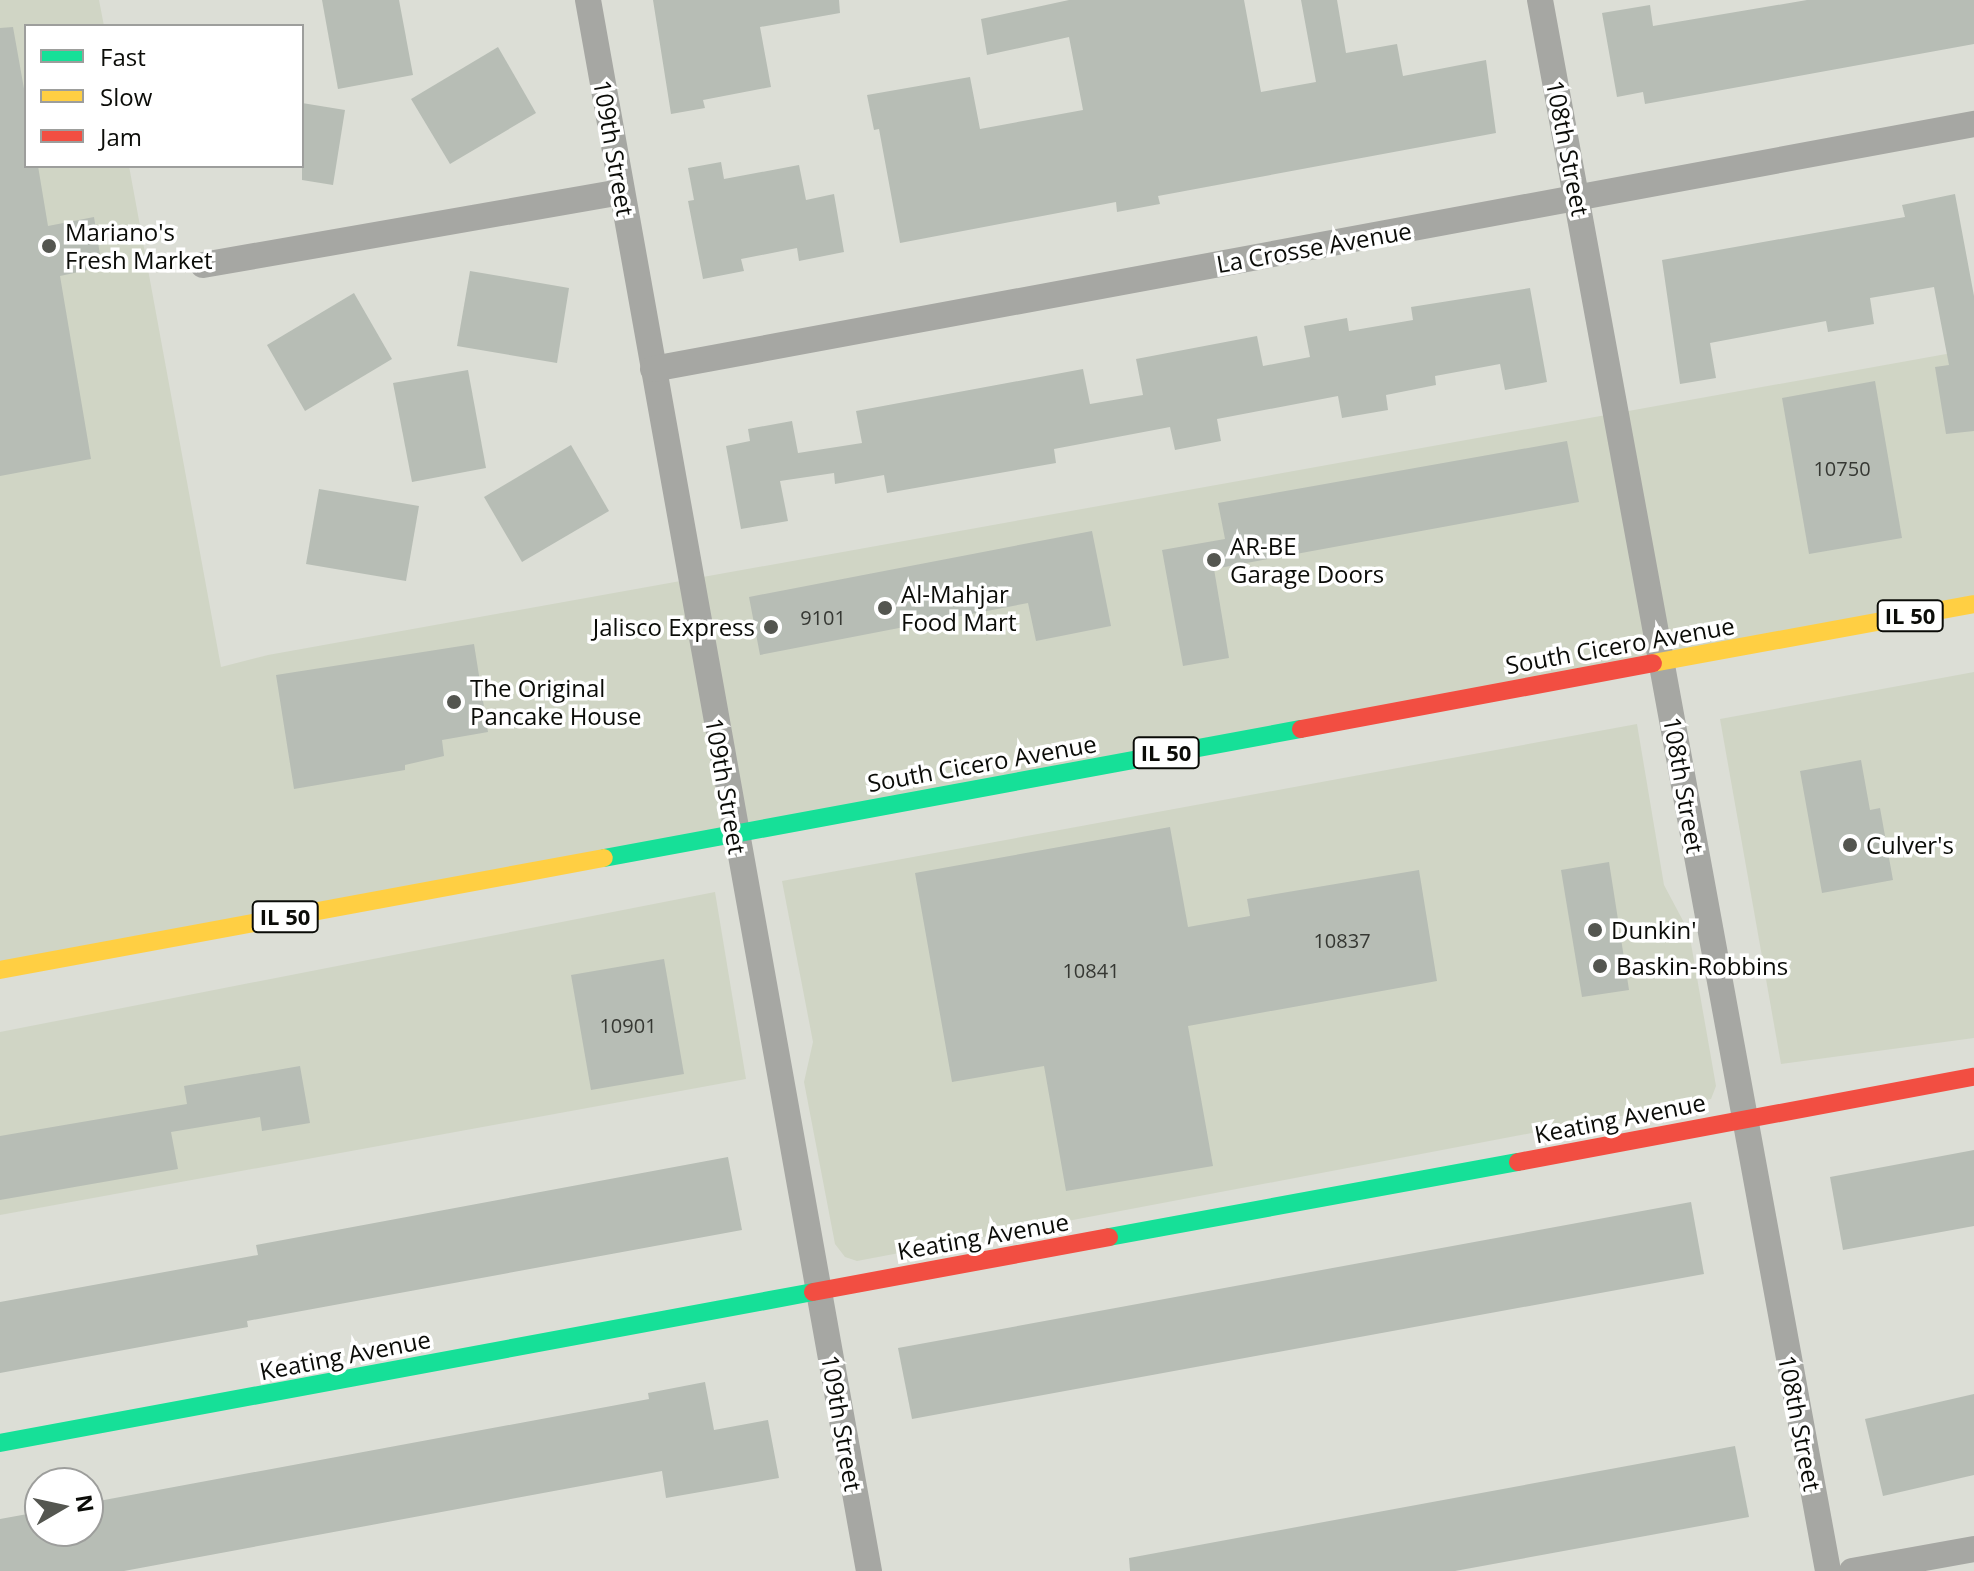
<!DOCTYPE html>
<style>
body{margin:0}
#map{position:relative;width:1974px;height:1571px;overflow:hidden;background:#dcded6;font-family:"Open Sans",sans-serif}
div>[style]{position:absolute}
.built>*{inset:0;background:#d0d5c5}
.building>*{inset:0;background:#b7bdb5}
.street>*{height:26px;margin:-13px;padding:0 13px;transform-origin:13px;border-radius:13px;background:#a6a7a3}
.fast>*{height:18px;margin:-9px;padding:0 9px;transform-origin:9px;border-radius:9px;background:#16e098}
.slow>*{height:18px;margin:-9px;padding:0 9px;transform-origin:9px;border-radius:9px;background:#ffcf43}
.jam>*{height:18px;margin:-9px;padding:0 9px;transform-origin:9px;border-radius:9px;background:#f24e42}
.dots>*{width:22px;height:22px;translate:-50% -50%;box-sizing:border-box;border:4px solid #fff;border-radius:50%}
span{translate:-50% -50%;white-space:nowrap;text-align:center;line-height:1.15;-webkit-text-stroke:7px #fff;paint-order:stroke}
.number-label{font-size:20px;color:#363833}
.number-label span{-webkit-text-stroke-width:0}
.shield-label span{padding:2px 6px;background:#fff;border:2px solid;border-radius:6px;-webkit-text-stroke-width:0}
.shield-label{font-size:22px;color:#0b0c08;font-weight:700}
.street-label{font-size:24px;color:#0b0c08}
.poi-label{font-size:24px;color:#0b0c08}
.left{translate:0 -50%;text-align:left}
.right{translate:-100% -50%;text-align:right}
.legend{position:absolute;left:24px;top:24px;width:280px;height:144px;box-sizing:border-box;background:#fff;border:2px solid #9d9e9c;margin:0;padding:10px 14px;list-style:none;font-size:24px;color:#0b0c08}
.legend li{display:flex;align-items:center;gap:16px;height:40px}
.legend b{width:40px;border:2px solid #9d9e9c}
.north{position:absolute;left:24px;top:1467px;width:80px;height:80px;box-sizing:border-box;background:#fff;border:2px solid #9d9e9c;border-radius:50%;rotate:81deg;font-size:22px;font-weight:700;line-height:32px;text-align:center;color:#0b0c08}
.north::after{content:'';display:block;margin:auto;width:28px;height:36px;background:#545650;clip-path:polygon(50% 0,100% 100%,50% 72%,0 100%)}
</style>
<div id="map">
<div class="built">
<div style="clip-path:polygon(0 0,99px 0,104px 26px,26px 26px,26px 166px,129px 166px,221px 667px,268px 655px,1974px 349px,1974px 604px,0 970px)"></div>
<div style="clip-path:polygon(1974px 672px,1974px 1038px,1781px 1064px,1720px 719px)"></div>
<div style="clip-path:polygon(1637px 724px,1664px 885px,1689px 932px,1716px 1086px,1711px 1099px,857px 1261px,845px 1257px,835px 1244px,804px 1082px,813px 1042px,782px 881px)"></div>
<div style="clip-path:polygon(715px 892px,746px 1079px,0 1215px,0 1032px)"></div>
</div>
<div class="building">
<div style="clip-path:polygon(322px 0,399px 0,413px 75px,338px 89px)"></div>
<div style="clip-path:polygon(653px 0,839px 0,840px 13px,760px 27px,771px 87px,703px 100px,705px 108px,671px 114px)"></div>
<div style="clip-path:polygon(1069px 0,1244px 0,1261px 92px,1316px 82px,1301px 0,1337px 0,1346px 53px,1397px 44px,1403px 76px,1486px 60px,1496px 133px,1158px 196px,1160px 204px,1117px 212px,1116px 202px,900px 243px,879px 129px,874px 130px,867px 95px,970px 77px,980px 129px,1083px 110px,1069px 37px,987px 55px,981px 19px)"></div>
<div style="clip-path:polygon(1807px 0,1974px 0,1974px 44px,1645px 104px,1643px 92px,1617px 97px,1602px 13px,1650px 5px,1653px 26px)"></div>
<div style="clip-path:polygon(13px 27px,26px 100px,26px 166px,38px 166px,48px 226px,94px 217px,102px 267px,60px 276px,91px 459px,0 476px,0 28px)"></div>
<div style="clip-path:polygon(498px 47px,536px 113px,450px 164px,411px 99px)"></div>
<div style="clip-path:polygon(302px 103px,345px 110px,333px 185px,302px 180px)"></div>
<div style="clip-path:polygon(721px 162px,724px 179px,799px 165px,806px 200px,834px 194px,844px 252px,799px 261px,797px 248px,741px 259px,744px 271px,703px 279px,688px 201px,694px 200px,688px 168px)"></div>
<div style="clip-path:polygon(1955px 194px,1974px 296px,1974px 431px,1946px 434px,1935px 367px,1949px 365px,1934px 287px,1870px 298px,1874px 324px,1828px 332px,1826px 321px,1710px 343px,1716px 378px,1680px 384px,1662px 260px,1905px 217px,1902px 205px)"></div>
<div style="clip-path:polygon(470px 271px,569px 288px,557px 363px,457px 346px)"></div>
<div style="clip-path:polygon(1530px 288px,1547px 382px,1505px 390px,1500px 364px,1435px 376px,1436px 385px,1386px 395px,1388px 410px,1342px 418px,1338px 396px,1217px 419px,1221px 441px,1175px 450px,1170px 427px,1054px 449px,1056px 463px,887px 493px,884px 475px,835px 484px,834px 473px,780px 481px,788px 521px,741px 529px,726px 446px,750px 441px,748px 429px,792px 421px,798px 453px,862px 443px,856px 411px,1083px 369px,1090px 404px,1143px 395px,1136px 359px,1257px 336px,1263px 366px,1310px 357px,1304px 326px,1347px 318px,1349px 331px,1413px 320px,1411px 307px)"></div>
<div style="clip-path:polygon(354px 293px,392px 359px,305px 411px,267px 345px)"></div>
<div style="clip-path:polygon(468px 370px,486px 468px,412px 482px,393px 383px)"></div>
<div style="clip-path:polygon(1875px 381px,1902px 538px,1809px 554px,1782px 398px)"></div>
<div style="clip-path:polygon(1567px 441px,1579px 502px,1214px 569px,1229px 658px,1183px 666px,1162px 550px,1225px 539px,1218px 503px)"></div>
<div style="clip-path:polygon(571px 445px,609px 511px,522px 562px,484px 497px)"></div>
<div style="clip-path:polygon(319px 489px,419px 506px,406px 581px,306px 564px)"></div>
<div style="clip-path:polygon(1092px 531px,1111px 626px,1036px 641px,1028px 603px,760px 655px,749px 597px)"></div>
<div style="clip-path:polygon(474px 644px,488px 732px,442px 740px,444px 756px,405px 765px,405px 770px,294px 789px,276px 675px)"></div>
<div style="clip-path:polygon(1861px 760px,1870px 810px,1880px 808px,1893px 880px,1822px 893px,1800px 771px)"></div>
<div style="clip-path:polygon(1170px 827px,1188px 927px,1250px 916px,1247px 899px,1419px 870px,1437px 981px,1188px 1026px,1213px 1166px,1066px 1191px,1044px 1066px,952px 1082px,915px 873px)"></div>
<div style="clip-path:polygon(1609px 862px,1629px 990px,1582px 997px,1561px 870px)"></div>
<div style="clip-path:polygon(664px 959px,684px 1074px,591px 1090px,571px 975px)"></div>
<div style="clip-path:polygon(300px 1066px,310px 1123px,262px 1131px,260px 1117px,171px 1132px,178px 1169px,0 1200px,0 1136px,187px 1104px,184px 1086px)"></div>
<div style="clip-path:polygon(1974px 1150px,1974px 1226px,1843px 1250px,1830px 1177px)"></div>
<div style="clip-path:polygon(728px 1157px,742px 1230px,247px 1321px,248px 1327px,0 1373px,0 1302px,258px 1255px,256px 1245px)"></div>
<div style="clip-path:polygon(1691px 1202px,1704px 1274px,912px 1419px,898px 1348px)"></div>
<div style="clip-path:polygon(705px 1382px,714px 1430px,768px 1420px,779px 1478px,666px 1498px,662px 1471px,124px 1571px,0 1571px,0 1519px,33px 1513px,37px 1531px,88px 1531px,88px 1503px,649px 1399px,648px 1393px)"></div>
<div style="clip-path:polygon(1974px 1394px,1974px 1475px,1883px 1496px,1865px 1419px)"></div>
<div style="clip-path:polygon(1735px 1446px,1749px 1517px,1455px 1571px,1130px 1571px,1129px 1558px)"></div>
</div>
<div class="street">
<div style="left:588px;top:0;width:1596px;rotate:79.86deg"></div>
<div style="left:1540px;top:0;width:1597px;rotate:79.61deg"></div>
<div style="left:203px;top:265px;width:425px;rotate:-9.9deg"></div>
<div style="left:653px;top:369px;width:1344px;rotate:-10.51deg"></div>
<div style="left:1852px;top:1571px;width:124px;rotate:-10.2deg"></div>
</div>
<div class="fast">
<div style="left:604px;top:858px;width:709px;rotate:-10.49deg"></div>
<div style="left:1109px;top:1237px;width:416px;rotate:-10.4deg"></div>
<div style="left:0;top:1443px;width:827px;rotate:-10.52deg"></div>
</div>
<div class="slow">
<div style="left:1653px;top:663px;width:326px;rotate:-10.4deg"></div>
<div style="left:0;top:970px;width:614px;rotate:-10.51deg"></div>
</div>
<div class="jam">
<div style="left:1301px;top:729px;width:358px;rotate:-10.6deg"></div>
<div style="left:1518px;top:1162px;width:464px;rotate:-10.6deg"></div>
<div style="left:813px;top:1292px;width:301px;rotate:-10.5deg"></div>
</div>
<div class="dots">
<div style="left:49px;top:246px;background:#545650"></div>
<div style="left:1214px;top:560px;background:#545650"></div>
<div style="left:885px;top:608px;background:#545650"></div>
<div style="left:771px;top:627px;background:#545650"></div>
<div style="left:454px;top:702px;background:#545650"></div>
<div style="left:1850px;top:845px;background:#545650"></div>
<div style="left:1595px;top:930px;background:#545650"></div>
<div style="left:1600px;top:966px;background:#545650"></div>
</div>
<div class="number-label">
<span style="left:1842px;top:468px">10750</span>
<span style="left:823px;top:617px">9101</span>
<span style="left:1342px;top:940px">10837</span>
<span style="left:1091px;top:970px">10841</span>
<span style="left:628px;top:1025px">10901</span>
</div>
<div class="shield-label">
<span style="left:1910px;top:616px">IL 50</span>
<span style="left:1166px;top:753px">IL 50</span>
<span style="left:285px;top:917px">IL 50</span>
</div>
<div class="street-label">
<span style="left:614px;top:148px;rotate:80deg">109th Street</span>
<span style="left:1568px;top:148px;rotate:79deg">108th Street</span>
<span style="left:1314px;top:247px;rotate:-10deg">La Crosse Avenue</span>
<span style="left:1620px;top:645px;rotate:-10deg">South Cicero Avenue</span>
<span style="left:982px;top:763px;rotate:-10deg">South Cicero Avenue</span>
<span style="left:1684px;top:785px;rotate:80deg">108th Street</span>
<span style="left:726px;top:786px;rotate:80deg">109th Street</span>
<span style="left:1620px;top:1118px;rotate:-11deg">Keating Avenue</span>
<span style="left:983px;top:1236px;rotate:-10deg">Keating Avenue</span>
<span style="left:345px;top:1355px;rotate:-11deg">Keating Avenue</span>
<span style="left:842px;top:1423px;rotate:80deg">109th Street</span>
<span style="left:1800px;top:1423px;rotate:79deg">108th Street</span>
</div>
<div class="poi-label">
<span class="left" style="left:65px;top:246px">Mariano's<br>Fresh Market</span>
<span class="left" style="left:1230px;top:560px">AR-BE<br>Garage Doors</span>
<span class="left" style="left:901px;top:608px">Al-Mahjar<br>Food Mart</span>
<span class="right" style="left:755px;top:627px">Jalisco Express</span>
<span class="left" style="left:470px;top:702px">The Original<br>Pancake House</span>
<span class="left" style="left:1866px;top:845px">Culver's</span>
<span class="left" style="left:1611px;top:930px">Dunkin'</span>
<span class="left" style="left:1616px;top:966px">Baskin-Robbins</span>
</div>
<ul class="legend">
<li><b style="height:10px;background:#16e098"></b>Fast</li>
<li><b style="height:10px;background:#ffcf43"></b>Slow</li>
<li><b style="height:10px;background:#f24e42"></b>Jam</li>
</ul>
<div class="north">N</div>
</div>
